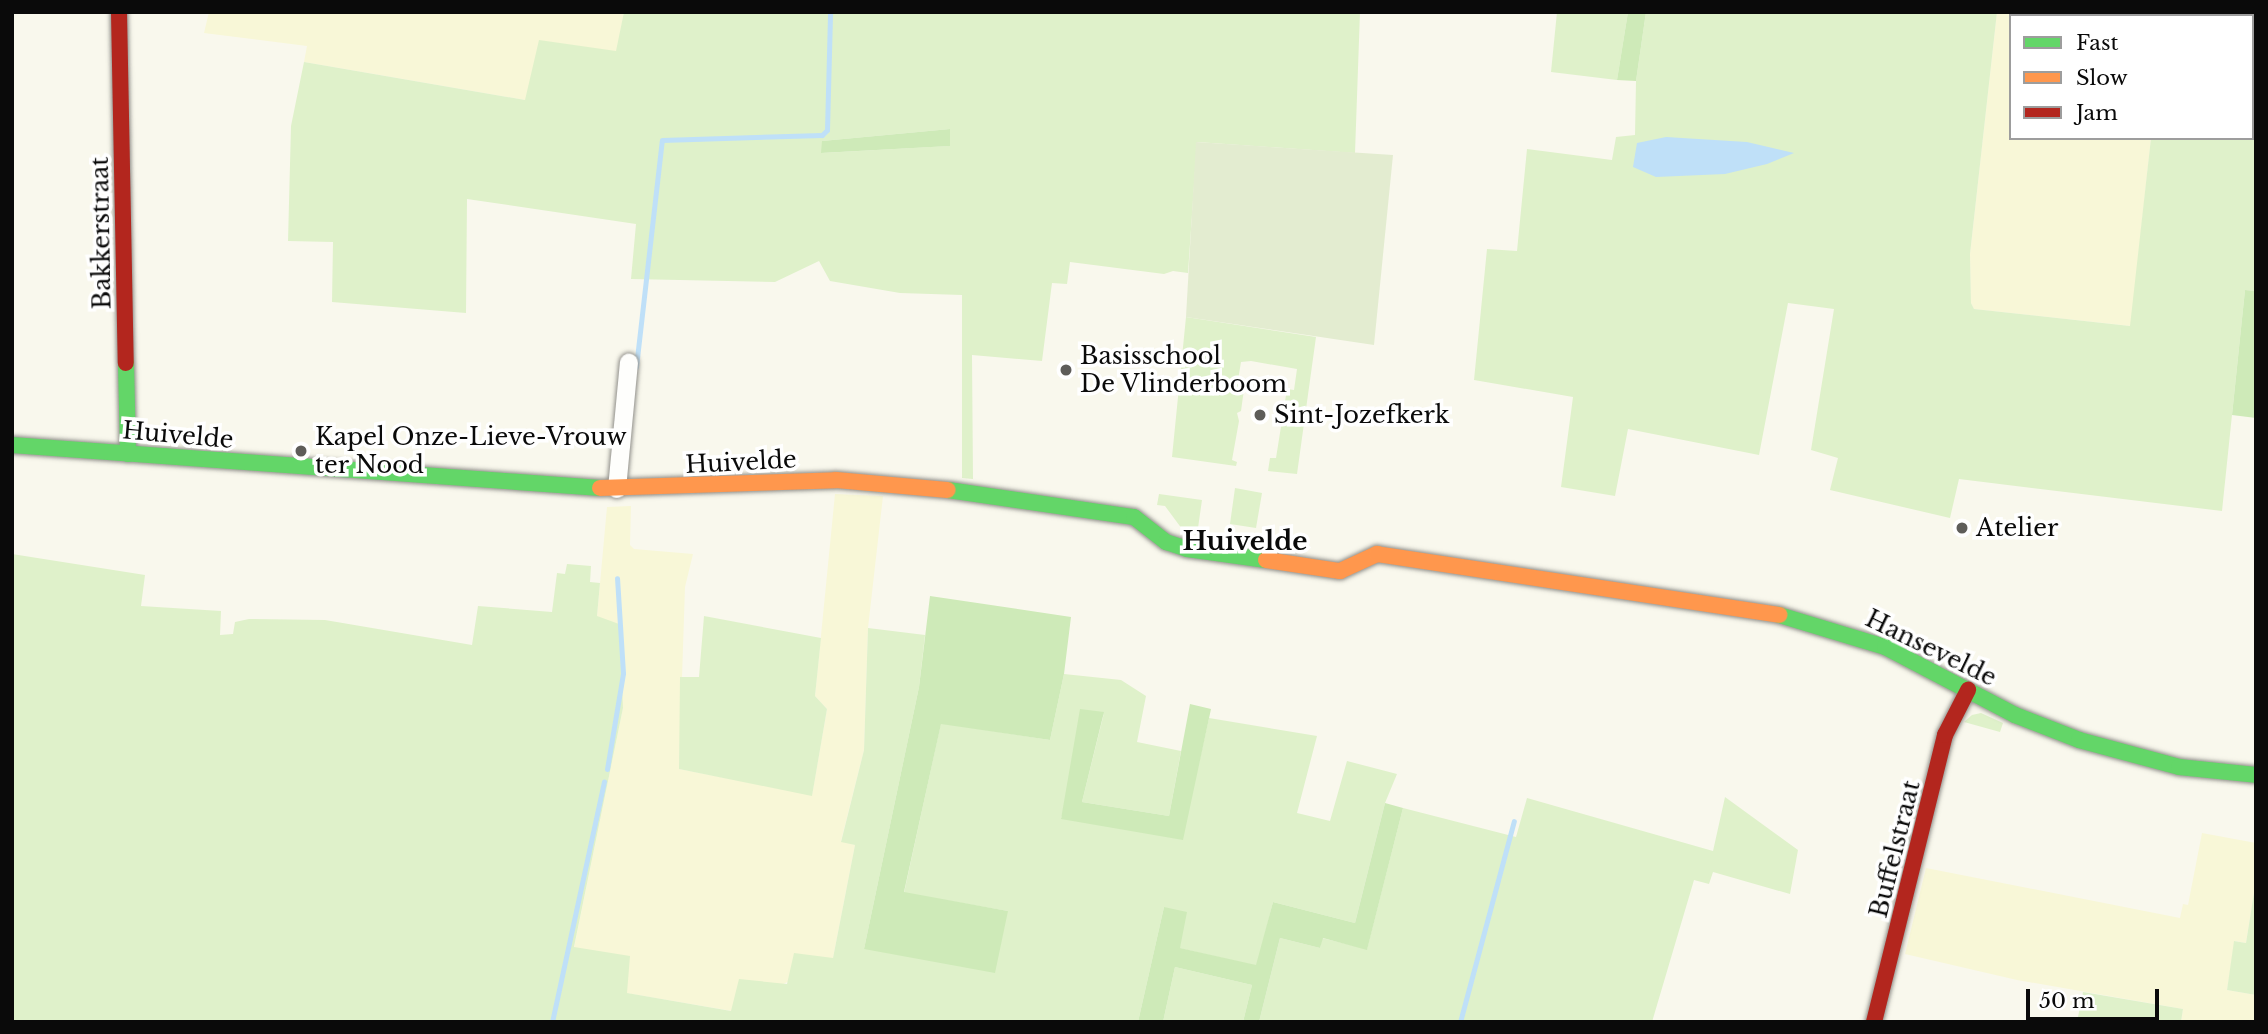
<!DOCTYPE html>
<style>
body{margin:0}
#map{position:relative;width:2268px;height:1034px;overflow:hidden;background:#f9f8ed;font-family:"Libre Baskerville",serif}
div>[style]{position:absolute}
.farmland>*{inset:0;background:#f8f7d7}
.green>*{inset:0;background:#dff1ca}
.forest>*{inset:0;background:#ceeab8}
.cemetery>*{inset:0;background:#e3ecd0}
.water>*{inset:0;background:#bfe0f8}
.stream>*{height:5px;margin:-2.5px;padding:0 2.5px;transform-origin:2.5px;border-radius:2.5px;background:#bfe0f8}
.roads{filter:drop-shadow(0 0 2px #92918c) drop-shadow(0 0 2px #92918c)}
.street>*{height:18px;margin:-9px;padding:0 9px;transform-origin:9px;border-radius:9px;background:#fefefc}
.fast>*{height:16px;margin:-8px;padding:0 8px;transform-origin:8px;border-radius:8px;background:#63d668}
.slow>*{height:16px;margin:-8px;padding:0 8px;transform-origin:8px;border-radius:8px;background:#ff974d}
.jam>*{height:16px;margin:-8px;padding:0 8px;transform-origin:8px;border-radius:8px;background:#b3261e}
.dots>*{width:19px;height:19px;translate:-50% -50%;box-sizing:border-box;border:4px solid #fff;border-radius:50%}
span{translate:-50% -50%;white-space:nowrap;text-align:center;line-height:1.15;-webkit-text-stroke:7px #fff;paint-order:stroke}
.street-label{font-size:24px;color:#0a0a0a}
.poi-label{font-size:24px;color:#0a0a0a}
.left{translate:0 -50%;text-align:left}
.neighbourhood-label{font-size:26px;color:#0a0a0a;font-weight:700}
.frame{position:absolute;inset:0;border:14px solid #0a0a0a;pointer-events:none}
.legend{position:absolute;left:2009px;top:14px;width:245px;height:126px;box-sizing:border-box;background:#fff;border:2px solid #9d9d9d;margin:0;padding:9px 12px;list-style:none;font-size:21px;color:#0a0a0a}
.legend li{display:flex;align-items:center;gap:14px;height:35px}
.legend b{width:35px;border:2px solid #9d9d9d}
.scale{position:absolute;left:2026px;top:989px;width:133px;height:32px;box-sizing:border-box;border:4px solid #0a0a0a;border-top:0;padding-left:9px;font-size:21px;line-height:24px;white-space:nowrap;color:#0a0a0a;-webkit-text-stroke:5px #fff;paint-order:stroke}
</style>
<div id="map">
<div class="farmland">
<div style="clip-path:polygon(209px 12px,624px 12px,617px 51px,525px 100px,304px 62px,307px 46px,204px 33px)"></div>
<div style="clip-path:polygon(1997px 12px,2164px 12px,2164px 16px,2011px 16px,2011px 138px,2151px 138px,2131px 326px,1974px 309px,1971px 303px,1970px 254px)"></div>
<div style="clip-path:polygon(835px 494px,883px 496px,868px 628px,864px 750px,841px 841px,855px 845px,833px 958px,732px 1011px,626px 993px,574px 948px,623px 708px,597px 616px,607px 507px,631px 506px,630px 545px,634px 549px,693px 554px,685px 587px,679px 769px,812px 795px,827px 709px,815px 696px)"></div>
<div style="clip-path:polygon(2202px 833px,2256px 843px,2256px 880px,2246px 943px,2235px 941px,2227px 990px,2256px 995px,2256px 1022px,2181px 1022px,2183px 1009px,2017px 980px,1905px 954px,1926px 868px,2180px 918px,2183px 904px,2188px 905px)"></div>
</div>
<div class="green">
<div style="clip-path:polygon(evenodd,624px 12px,1360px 12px,1355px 153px,1197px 142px,1188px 273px,1173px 271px,1164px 274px,1070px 262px,1067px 284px,1052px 283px,1042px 361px,972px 355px,973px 479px,962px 478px,962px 295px,900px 293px,830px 281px,819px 261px,775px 282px,631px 279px,636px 224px,467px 199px,466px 313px,332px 302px,333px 242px,288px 241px,291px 126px,304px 62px,525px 100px,539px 40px,616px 51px,624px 12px,950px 129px,949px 146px,822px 153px,822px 141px,950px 129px)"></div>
<div style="clip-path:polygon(1557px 12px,1628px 12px,1617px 80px,1551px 72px)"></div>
<div style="clip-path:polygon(1646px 12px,1997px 12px,1970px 254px,1971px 303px,1974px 309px,2130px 326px,2151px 138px,2252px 138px,2252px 16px,2164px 16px,2164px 12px,2256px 12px,2256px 291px,2245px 290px,2222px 511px,1959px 479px,1950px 518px,1830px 490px,1838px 458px,1811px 450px,1834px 309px,1788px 303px,1759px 455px,1628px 429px,1615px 496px,1561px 487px,1573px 397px,1474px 380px,1487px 249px,1517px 251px,1527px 149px,1612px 160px,1616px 137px,1635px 135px,1636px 81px)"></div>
<div style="clip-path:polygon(1186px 317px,1316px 337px,1297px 474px,1268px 471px,1270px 458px,1276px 458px,1287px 389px,1294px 390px,1297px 369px,1251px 361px,1241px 362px,1238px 380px,1245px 382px,1241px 411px,1237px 413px,1239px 421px,1232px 460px,1237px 462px,1236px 466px,1172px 457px)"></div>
<div style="clip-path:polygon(1235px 488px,1262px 493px,1256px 528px,1230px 524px)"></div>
<div style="clip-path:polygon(1159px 494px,1202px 500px,1197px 535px,1185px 533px,1165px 506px,1157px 505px)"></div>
<div style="clip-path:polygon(12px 554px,145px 575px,141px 606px,221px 611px,220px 635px,233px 634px,235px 622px,249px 619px,325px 620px,472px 645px,478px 606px,552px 612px,557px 573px,565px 574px,567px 564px,591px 566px,590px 582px,600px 583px,597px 616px,619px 624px,623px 708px,574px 947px,630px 956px,627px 993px,731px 1011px,739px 979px,787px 984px,794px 953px,833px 958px,855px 845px,841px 842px,864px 750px,868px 628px,925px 635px,919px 687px,864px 949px,1008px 911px,904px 893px,941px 723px,1050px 740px,1064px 674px,1121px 680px,1146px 696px,1137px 742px,1181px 751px,1169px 816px,1082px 802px,1104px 713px,1061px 818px,1182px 839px,1209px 718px,1317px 736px,1297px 813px,1330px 821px,1347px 761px,1397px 774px,1385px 803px,1355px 923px,1273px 902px,1257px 966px,1179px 948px,1164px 907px,1138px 1022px,12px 1022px)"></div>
<div style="clip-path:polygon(704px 616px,821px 638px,815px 696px,827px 709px,812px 796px,679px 769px,680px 677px,699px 677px)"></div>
<div style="clip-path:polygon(1981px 713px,2003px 723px,2000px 732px,1964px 722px,1972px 715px)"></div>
<div style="clip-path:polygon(1725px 797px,1798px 850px,1790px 894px,1713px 872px,1709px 884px,1694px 880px,1652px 1022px,1259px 1022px,1280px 938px,1320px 948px,1322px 938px,1367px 949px,1403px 808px,1516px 837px,1527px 798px,1713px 851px)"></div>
<div style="clip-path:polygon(2256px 880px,2256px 995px,2227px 990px,2234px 941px,2246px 943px)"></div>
<div style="clip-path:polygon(1175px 967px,1252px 985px,1243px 1022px,1163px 1022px)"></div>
<div style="clip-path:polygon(2083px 992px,2183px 1009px,2181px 1022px,2077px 1022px)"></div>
</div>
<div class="forest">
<div style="clip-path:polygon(1628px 12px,1646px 12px,1636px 81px,1617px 80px)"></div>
<div style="clip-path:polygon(950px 129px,950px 146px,821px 153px,822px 141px)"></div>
<div style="clip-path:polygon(2245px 290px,2256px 291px,2256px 418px,2232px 415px)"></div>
<div style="clip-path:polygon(930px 596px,1071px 617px,1064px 674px,1050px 740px,941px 724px,904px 892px,1008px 911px,995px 973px,864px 949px,919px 687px)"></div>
<div style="clip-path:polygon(1190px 704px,1211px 709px,1183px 840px,1061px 819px,1080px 709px,1104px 712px,1082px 802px,1169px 816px)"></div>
<div style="clip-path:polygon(1385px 803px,1403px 808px,1367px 950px,1323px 938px,1320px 948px,1280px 938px,1259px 1022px,1243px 1022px,1252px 985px,1175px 967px,1163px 1022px,1138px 1022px,1164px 907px,1187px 912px,1180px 948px,1256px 965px,1273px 902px,1355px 923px)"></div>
</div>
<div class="cemetery">
<div style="clip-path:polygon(1196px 142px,1393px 155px,1374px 345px,1186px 317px)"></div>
</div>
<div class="water">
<div style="clip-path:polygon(1666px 137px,1747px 142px,1794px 153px,1767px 164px,1725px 174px,1656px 177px,1633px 167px,1637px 143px)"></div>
</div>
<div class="stream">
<div style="left:636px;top:367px;width:228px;rotate:-83.5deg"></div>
<div style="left:662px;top:140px;width:160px;rotate:-1.8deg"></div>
<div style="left:822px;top:135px;width:7px;rotate:-45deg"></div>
<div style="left:827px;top:130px;width:118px;rotate:-88.5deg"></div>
<div style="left:607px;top:769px;width:97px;rotate:-80.5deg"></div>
<div style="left:623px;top:673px;width:95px;rotate:-93.6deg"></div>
<div style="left:552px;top:1022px;width:246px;rotate:-77.8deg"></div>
<div style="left:1460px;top:1022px;width:208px;rotate:-75deg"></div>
</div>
<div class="roads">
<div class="street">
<div style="left:617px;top:489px;width:127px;rotate:-84.6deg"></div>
</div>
<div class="fast">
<div style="left:126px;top:363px;width:91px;rotate:88.7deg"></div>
<div style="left:12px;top:445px;width:590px;rotate:4.18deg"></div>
<div style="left:948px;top:490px;width:188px;rotate:8.3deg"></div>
<div style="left:1134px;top:517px;width:41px;rotate:38deg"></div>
<div style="left:1166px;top:542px;width:22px;rotate:18deg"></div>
<div style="left:1187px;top:549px;width:80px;rotate:7.9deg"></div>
<div style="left:1779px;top:615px;width:111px;rotate:16.8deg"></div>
<div style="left:1885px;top:647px;width:147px;rotate:27.6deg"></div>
<div style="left:2015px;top:715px;width:69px;rotate:21.3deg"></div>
<div style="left:2079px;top:740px;width:104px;rotate:15.1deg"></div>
<div style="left:2179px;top:767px;width:77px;rotate:5.9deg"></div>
</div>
<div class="slow">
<div style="left:600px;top:488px;width:236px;rotate:-1.9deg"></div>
<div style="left:836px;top:480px;width:112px;rotate:5.1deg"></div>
<div style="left:1266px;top:560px;width:75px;rotate:8.5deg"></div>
<div style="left:1340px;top:571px;width:41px;rotate:-24.7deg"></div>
<div style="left:1377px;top:554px;width:407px;rotate:8.6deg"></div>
</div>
<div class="jam">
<div style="left:119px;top:12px;width:351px;rotate:88.9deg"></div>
<div style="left:1874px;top:1022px;width:296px;rotate:-76.1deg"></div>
<div style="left:1945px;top:735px;width:51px;rotate:-62.9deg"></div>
</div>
</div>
<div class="dots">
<div style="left:1066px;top:370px;background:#5e5d59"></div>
<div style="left:1260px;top:415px;background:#5e5d59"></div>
<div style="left:301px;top:451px;background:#5e5d59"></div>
<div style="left:1962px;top:528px;background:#5e5d59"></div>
</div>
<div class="street-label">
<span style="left:101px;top:233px;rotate:-91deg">Bakkerstraat</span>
<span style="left:178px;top:435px;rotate:5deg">Huivelde</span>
<span style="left:741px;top:462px;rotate:-3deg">Huivelde</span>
<span style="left:1931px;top:648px;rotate:26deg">Hansevelde</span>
<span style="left:1895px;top:849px;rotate:-76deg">Buffelstraat</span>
</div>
<div class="poi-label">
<span class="left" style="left:1080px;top:370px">Basisschool<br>De Vlinderboom</span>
<span class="left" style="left:1274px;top:415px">Sint-Jozefkerk</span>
<span class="left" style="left:315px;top:451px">Kapel Onze-Lieve-Vrouw<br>ter Nood</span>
<span class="left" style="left:1976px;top:528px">Atelier</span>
</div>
<div class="neighbourhood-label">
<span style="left:1245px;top:542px">Huivelde</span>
</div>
<div class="frame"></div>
<ul class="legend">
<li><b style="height:9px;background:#63d668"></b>Fast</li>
<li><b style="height:9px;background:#ff974d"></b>Slow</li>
<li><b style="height:9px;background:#b3261e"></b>Jam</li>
</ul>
<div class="scale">50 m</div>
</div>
